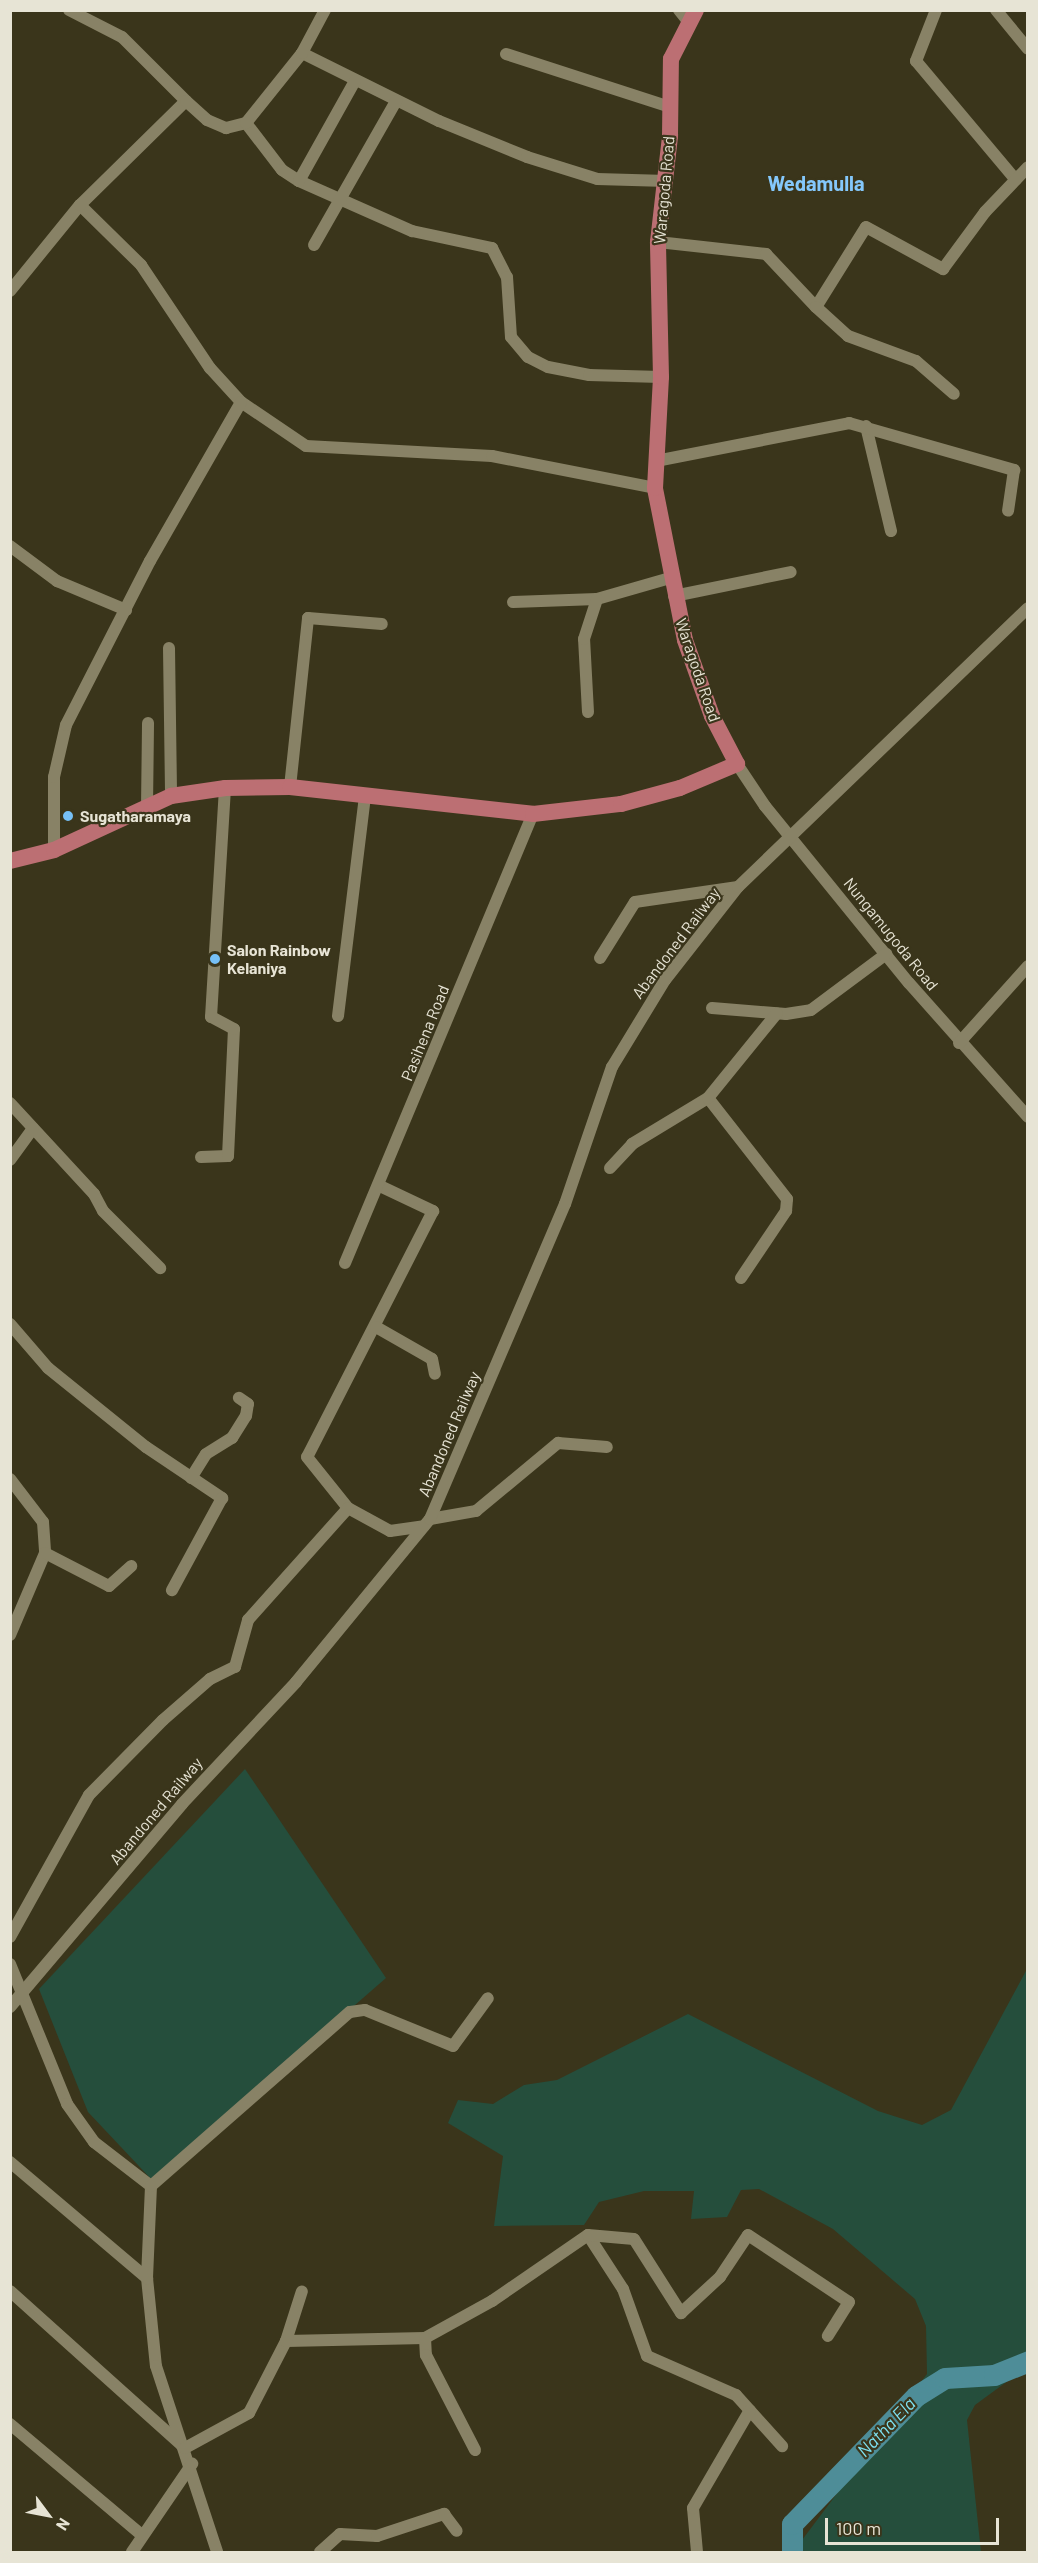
<!DOCTYPE html>
<style>
body{margin:0}
#map{position:relative;width:1038px;height:2563px;overflow:hidden;background:#3a351b;font-family:Barlow,sans-serif}
div>[style]{position:absolute}
.green>*{inset:0;background:#254e3c}
.river>*{height:21px;margin:-10.5px;padding:0 10.5px;transform-origin:10.5px;border-radius:10.5px;background:#4e8d98}
.minor>*{height:12px;margin:-6px;padding:0 6px;transform-origin:6px;border-radius:6px;background:#888266}
.major>*{height:16px;margin:-8px;padding:0 8px;transform-origin:8px;border-radius:8px;background:#bc6f73}
.dots>*{width:16px;height:16px;translate:-50% -50%;box-sizing:border-box;border:3px solid #3a351b;border-radius:50%}
span{translate:-50% -50%;white-space:nowrap;text-align:center;line-height:1.15;-webkit-text-stroke:4.5px #3a351b;paint-order:stroke}
.street-label{font-size:16px;color:#e7e4d5}
.poi-label{font-size:16px;color:#e7e4d5;font-weight:700}
.left{translate:0 -50%;text-align:left}
.water-label{font-size:18px;color:#7ee2f3;font-style:italic}
.quarter-label{font-size:20px;color:#84c8fb;font-weight:700}
.frame{position:absolute;inset:0;border:12px solid #e7e4d5;pointer-events:none}
.north{position:absolute;left:18px;top:2485px;width:60px;height:60px;-webkit-text-stroke:4px #3a351b;paint-order:stroke;rotate:122deg;font-size:16px;font-weight:700;line-height:24px;text-align:center;color:#e7e4d5}
.north::after{content:'';display:block;margin:auto;width:21px;height:27px;background:#e7e4d5;clip-path:polygon(50% 0,100% 100%,50% 72%,0 100%)}
.scale{position:absolute;left:825px;top:2518px;width:174px;height:27px;box-sizing:border-box;border:3px solid #e7e4d5;border-top:0;padding-left:8px;font-size:18px;line-height:21px;white-space:nowrap;color:#e7e4d5;-webkit-text-stroke:4px #3a351b;paint-order:stroke}
</style>
<div id="map">
<div class="green">
<div style="clip-path:polygon(245px 1769px,386px 1978px,153px 2181px,88px 2112px,39px 1989px)"></div>
<div style="clip-path:polygon(1027px 1969px,1027px 2367px,975px 2405px,967px 2420px,981px 2552px,793px 2552px,927px 2374px,926px 2326px,915px 2299px,833px 2229px,759px 2189px,741px 2190px,727px 2217px,691px 2219px,694px 2191px,644px 2191px,599px 2202px,584px 2225px,494px 2226px,503px 2156px,448px 2123px,458px 2100px,493px 2104px,524px 2085px,557px 2080px,688px 2014px,878px 2111px,922px 2125px,951px 2110px)"></div>
</div>
<div class="river">
<div style="left:792px;top:2552px;width:28px;rotate:-90deg"></div>
<div style="left:792px;top:2524px;width:178px;rotate:-45.9deg"></div>
<div style="left:916px;top:2396px;width:34px;rotate:-32deg"></div>
<div style="left:945px;top:2378px;width:49px;rotate:-3.5deg"></div>
<div style="left:994px;top:2375px;width:37px;rotate:-22deg"></div>
</div>
<div class="minor">
<div style="left:69px;top:10px;width:59px;rotate:27deg"></div>
<div style="left:122px;top:37px;width:91px;rotate:45deg"></div>
<div style="left:679px;top:10px;width:14px;rotate:51deg"></div>
<div style="left:936px;top:10px;width:55px;rotate:111.4deg"></div>
<div style="left:916px;top:61px;width:155px;rotate:50deg"></div>
<div style="left:996px;top:10px;width:50px;rotate:50.6deg"></div>
<div style="left:302px;top:53px;width:153px;rotate:26.4deg"></div>
<div style="left:439px;top:121px;width:95px;rotate:22.2deg"></div>
<div style="left:527px;top:157px;width:73px;rotate:17.4deg"></div>
<div style="left:597px;top:179px;width:70px;rotate:1.6deg"></div>
<div style="left:506px;top:54px;width:172px;rotate:17.9deg"></div>
<div style="left:246px;top:123px;width:59px;rotate:52.5deg"></div>
<div style="left:282px;top:170px;width:20px;rotate:33deg"></div>
<div style="left:299px;top:181px;width:124px;rotate:23.9deg"></div>
<div style="left:412px;top:231px;width:82px;rotate:12deg"></div>
<div style="left:492px;top:248px;width:33px;rotate:63deg"></div>
<div style="left:507px;top:277px;width:60px;rotate:86.2deg"></div>
<div style="left:511px;top:337px;width:26px;rotate:50deg"></div>
<div style="left:528px;top:357px;width:22px;rotate:27deg"></div>
<div style="left:548px;top:367px;width:42px;rotate:11deg"></div>
<div style="left:589px;top:375px;width:72px;rotate:1.6deg"></div>
<div style="left:299px;top:181px;width:115px;rotate:-60.8deg"></div>
<div style="left:80px;top:205px;width:86px;rotate:44.5deg"></div>
<div style="left:141px;top:265px;width:124px;rotate:56.2deg"></div>
<div style="left:210px;top:368px;width:46px;rotate:47.6deg"></div>
<div style="left:241px;top:402px;width:78px;rotate:34.1deg"></div>
<div style="left:306px;top:446px;width:186px;rotate:3.1deg"></div>
<div style="left:492px;top:456px;width:166px;rotate:11.1deg"></div>
<div style="left:658px;top:242px;width:109px;rotate:6.3deg"></div>
<div style="left:766px;top:254px;width:73px;rotate:46.7deg"></div>
<div style="left:816px;top:307px;width:94px;rotate:-58deg"></div>
<div style="left:866px;top:227px;width:88px;rotate:28.6deg"></div>
<div style="left:943px;top:269px;width:71px;rotate:-53.6deg"></div>
<div style="left:985px;top:212px;width:62px;rotate:-46.3deg"></div>
<div style="left:314px;top:245px;width:166px;rotate:-60.3deg"></div>
<div style="left:10px;top:291px;width:111px;rotate:-50.9deg"></div>
<div style="left:80px;top:205px;width:148px;rotate:-44.5deg"></div>
<div style="left:186px;top:101px;width:28px;rotate:42deg"></div>
<div style="left:207px;top:120px;width:21px;rotate:23deg"></div>
<div style="left:226px;top:128px;width:21px;rotate:-14deg"></div>
<div style="left:246px;top:123px;width:90px;rotate:-51.3deg"></div>
<div style="left:302px;top:53px;width:49px;rotate:-61.9deg"></div>
<div style="left:816px;top:307px;width:43px;rotate:42.2deg"></div>
<div style="left:848px;top:336px;width:72px;rotate:20.2deg"></div>
<div style="left:916px;top:361px;width:50px;rotate:41deg"></div>
<div style="left:866px;top:426px;width:108px;rotate:76.6deg"></div>
<div style="left:656px;top:461px;width:197px;rotate:-11.1deg"></div>
<div style="left:849px;top:423px;width:172px;rotate:15.9deg"></div>
<div style="left:1014px;top:470px;width:41px;rotate:98.3deg"></div>
<div style="left:10px;top:546px;width:59px;rotate:36.7deg"></div>
<div style="left:57px;top:581px;width:75px;rotate:22.8deg"></div>
<div style="left:674px;top:596px;width:119px;rotate:-11.6deg"></div>
<div style="left:513px;top:602px;width:84px;rotate:-2deg"></div>
<div style="left:597px;top:599px;width:76px;rotate:-16deg"></div>
<div style="left:169px;top:648px;width:148px;rotate:89.2deg"></div>
<div style="left:588px;top:712px;width:73px;rotate:-93.1deg"></div>
<div style="left:584px;top:639px;width:42px;rotate:-72deg"></div>
<div style="left:737px;top:764px;width:50px;rotate:56.3deg"></div>
<div style="left:765px;top:806px;width:228px;rotate:50.9deg"></div>
<div style="left:909px;top:983px;width:179px;rotate:48.4deg"></div>
<div style="left:290px;top:787px;width:170px;rotate:-83.9deg"></div>
<div style="left:308px;top:618px;width:74px;rotate:4.6deg"></div>
<div style="left:147px;top:807px;width:84px;rotate:-89.3deg"></div>
<div style="left:54px;top:850px;width:73px;rotate:-90deg"></div>
<div style="left:54px;top:777px;width:53px;rotate:-77deg"></div>
<div style="left:66px;top:725px;width:184px;rotate:-62.9deg"></div>
<div style="left:150px;top:561px;width:183px;rotate:-60.2deg"></div>
<div style="left:600px;top:958px;width:66px;rotate:-58deg"></div>
<div style="left:635px;top:902px;width:104px;rotate:-8.3deg"></div>
<div style="left:712px;top:1008px;width:74px;rotate:4.6deg"></div>
<div style="left:786px;top:1014px;width:25px;rotate:-9deg"></div>
<div style="left:811px;top:1010px;width:94px;rotate:-36.7deg"></div>
<div style="left:338px;top:1016px;width:223px;rotate:-83deg"></div>
<div style="left:959px;top:1043px;width:103px;rotate:-48.1deg"></div>
<div style="left:10px;top:1103px;width:124px;rotate:47.3deg"></div>
<div style="left:94px;top:1194px;width:19px;rotate:62deg"></div>
<div style="left:103px;top:1211px;width:81px;rotate:45deg"></div>
<div style="left:201px;top:1157px;width:27px;rotate:-2deg"></div>
<div style="left:228px;top:1156px;width:127px;rotate:-87.3deg"></div>
<div style="left:234px;top:1029px;width:26px;rotate:-152deg"></div>
<div style="left:211px;top:1017px;width:229px;rotate:-86.5deg"></div>
<div style="left:10px;top:1160px;width:39px;rotate:-54deg"></div>
<div style="left:610px;top:1168px;width:33px;rotate:-47deg"></div>
<div style="left:632px;top:1144px;width:89px;rotate:-31.2deg"></div>
<div style="left:380px;top:1186px;width:59px;rotate:25.3deg"></div>
<div style="left:433px;top:1211px;width:276px;rotate:117.1deg"></div>
<div style="left:307px;top:1457px;width:65px;rotate:51.2deg"></div>
<div style="left:348px;top:1508px;width:48px;rotate:28.7deg"></div>
<div style="left:390px;top:1531px;width:34px;rotate:-8deg"></div>
<div style="left:345px;top:1263px;width:487px;rotate:-67.3deg"></div>
<div style="left:741px;top:1278px;width:81px;rotate:-56.1deg"></div>
<div style="left:786px;top:1211px;width:12px;rotate:-85deg"></div>
<div style="left:787px;top:1199px;width:128px;rotate:-128deg"></div>
<div style="left:708px;top:1098px;width:109px;rotate:-50.9deg"></div>
<div style="left:10px;top:1324px;width:58px;rotate:49.2deg"></div>
<div style="left:48px;top:1368px;width:126px;rotate:38.9deg"></div>
<div style="left:146px;top:1447px;width:92px;rotate:33.9deg"></div>
<div style="left:222px;top:1498px;width:105px;rotate:118.5deg"></div>
<div style="left:376px;top:1327px;width:64px;rotate:29.7deg"></div>
<div style="left:432px;top:1359px;width:15px;rotate:79deg"></div>
<div style="left:191px;top:1478px;width:28px;rotate:-58deg"></div>
<div style="left:206px;top:1454px;width:31px;rotate:-32deg"></div>
<div style="left:232px;top:1438px;width:26px;rotate:-58deg"></div>
<div style="left:246px;top:1416px;width:12px;rotate:-81deg"></div>
<div style="left:248px;top:1404px;width:11px;rotate:-146deg"></div>
<div style="left:10px;top:1479px;width:54px;rotate:52.5deg"></div>
<div style="left:43px;top:1522px;width:31px;rotate:86deg"></div>
<div style="left:45px;top:1553px;width:89px;rotate:113.1deg"></div>
<div style="left:430px;top:1519px;width:47px;rotate:-9.9deg"></div>
<div style="left:476px;top:1511px;width:107px;rotate:-39.7deg"></div>
<div style="left:558px;top:1443px;width:49px;rotate:4.7deg"></div>
<div style="left:45px;top:1553px;width:72px;rotate:27.3deg"></div>
<div style="left:109px;top:1586px;width:30px;rotate:-42deg"></div>
<div style="left:10px;top:1937px;width:162px;rotate:-60.9deg"></div>
<div style="left:89px;top:1795px;width:105px;rotate:-45.4deg"></div>
<div style="left:163px;top:1720px;width:62px;rotate:-41.1deg"></div>
<div style="left:210px;top:1679px;width:28px;rotate:-26deg"></div>
<div style="left:235px;top:1667px;width:49px;rotate:-74.5deg"></div>
<div style="left:248px;top:1620px;width:150px;rotate:-48.2deg"></div>
<div style="left:10px;top:1964px;width:151px;rotate:67.8deg"></div>
<div style="left:67px;top:2104px;width:47px;rotate:54.6deg"></div>
<div style="left:94px;top:2142px;width:72px;rotate:37.7deg"></div>
<div style="left:151px;top:2186px;width:92px;rotate:92.5deg"></div>
<div style="left:147px;top:2278px;width:88px;rotate:84.2deg"></div>
<div style="left:156px;top:2366px;width:196px;rotate:71.8deg"></div>
<div style="left:10px;top:2007px;width:266px;rotate:-49.7deg"></div>
<div style="left:182px;top:1804px;width:167px;rotate:-46.9deg"></div>
<div style="left:296px;top:1682px;width:211px;rotate:-50.6deg"></div>
<div style="left:430px;top:1519px;width:343px;rotate:-66.8deg"></div>
<div style="left:565px;top:1204px;width:145px;rotate:-71.1deg"></div>
<div style="left:612px;top:1067px;width:102px;rotate:-58.7deg"></div>
<div style="left:665px;top:980px;width:118px;rotate:-51.9deg"></div>
<div style="left:738px;top:887px;width:402px;rotate:-43.9deg"></div>
<div style="left:10px;top:2162px;width:180px;rotate:40.3deg"></div>
<div style="left:151px;top:2186px;width:264px;rotate:-41.2deg"></div>
<div style="left:350px;top:2012px;width:15px;rotate:-8deg"></div>
<div style="left:365px;top:2010px;width:95px;rotate:22.2deg"></div>
<div style="left:453px;top:2046px;width:59px;rotate:-53.9deg"></div>
<div style="left:588px;top:2235px;width:64px;rotate:57.1deg"></div>
<div style="left:623px;top:2289px;width:71px;rotate:70.3deg"></div>
<div style="left:647px;top:2356px;width:97px;rotate:23.7deg"></div>
<div style="left:736px;top:2395px;width:69px;rotate:48deg"></div>
<div style="left:10px;top:2291px;width:235px;rotate:41.9deg"></div>
<div style="left:185px;top:2448px;width:73px;rotate:-28.7deg"></div>
<div style="left:249px;top:2413px;width:81px;rotate:-62.8deg"></div>
<div style="left:286px;top:2341px;width:139px;rotate:-1.2deg"></div>
<div style="left:425px;top:2338px;width:77px;rotate:-28.9deg"></div>
<div style="left:492px;top:2301px;width:116px;rotate:-34.5deg"></div>
<div style="left:588px;top:2235px;width:46px;rotate:5deg"></div>
<div style="left:634px;top:2239px;width:88px;rotate:57.6deg"></div>
<div style="left:681px;top:2313px;width:53px;rotate:-42.7deg"></div>
<div style="left:720px;top:2277px;width:50px;rotate:-56.3deg"></div>
<div style="left:748px;top:2235px;width:121px;rotate:33.6deg"></div>
<div style="left:849px;top:2302px;width:40px;rotate:122deg"></div>
<div style="left:425px;top:2338px;width:17px;rotate:87deg"></div>
<div style="left:426px;top:2355px;width:107px;rotate:62.7deg"></div>
<div style="left:286px;top:2341px;width:52px;rotate:-72.3deg"></div>
<div style="left:10px;top:2424px;width:172px;rotate:40.1deg"></div>
<div style="left:132px;top:2552px;width:107px;rotate:-55.7deg"></div>
<div style="left:320px;top:2552px;width:27px;rotate:-42deg"></div>
<div style="left:340px;top:2534px;width:37px;rotate:3deg"></div>
<div style="left:377px;top:2536px;width:71px;rotate:-18.2deg"></div>
<div style="left:444px;top:2514px;width:21px;rotate:53deg"></div>
<div style="left:697px;top:2552px;width:44px;rotate:-95.2deg"></div>
<div style="left:693px;top:2508px;width:113px;rotate:-59.8deg"></div>
</div>
<div class="major">
<div style="left:10px;top:861px;width:45px;rotate:-14deg"></div>
<div style="left:54px;top:850px;width:129px;rotate:-24.8deg"></div>
<div style="left:171px;top:796px;width:55px;rotate:-8.4deg"></div>
<div style="left:225px;top:788px;width:65px;rotate:-0.9deg"></div>
<div style="left:290px;top:787px;width:244px;rotate:6.3deg"></div>
<div style="left:533px;top:814px;width:89px;rotate:-6.5deg"></div>
<div style="left:621px;top:804px;width:61px;rotate:-15.2deg"></div>
<div style="left:680px;top:788px;width:62px;rotate:-22.8deg"></div>
<div style="left:737px;top:764px;width:54px;rotate:-117.5deg"></div>
<div style="left:712px;top:716px;width:81px;rotate:-109.6deg"></div>
<div style="left:685px;top:640px;width:155px;rotate:-101.2deg"></div>
<div style="left:655px;top:488px;width:111px;rotate:-86.9deg"></div>
<div style="left:661px;top:377px;width:135px;rotate:-91.3deg"></div>
<div style="left:658px;top:242px;width:107px;rotate:-83.5deg"></div>
<div style="left:670px;top:136px;width:77px;rotate:-89.3deg"></div>
<div style="left:671px;top:59px;width:55px;rotate:-63deg"></div>
</div>
<div class="dots">
<div style="left:68px;top:816px;background:#76c0f7"></div>
<div style="left:215px;top:959px;background:#76c0f7"></div>
</div>
<div class="street-label">
<span style="left:664px;top:190px;rotate:-85deg">Waragoda Road</span>
<span style="left:698px;top:670px;rotate:71deg">Waragoda Road</span>
<span style="left:891px;top:934px;rotate:51deg">Nungamugoda Road</span>
<span style="left:676px;top:943px;rotate:-53deg">Abandoned Railway</span>
<span style="left:425px;top:1033px;rotate:-68deg">Pasihena Road</span>
<span style="left:449px;top:1434px;rotate:-67deg">Abandoned Railway</span>
<span style="left:156px;top:1811px;rotate:-50deg">Abandoned Railway</span>
</div>
<div class="poi-label">
<span class="left" style="left:80px;top:816px">Sugatharamaya</span>
<span class="left" style="left:227px;top:959px">Salon Rainbow<br>Kelaniya</span>
</div>
<div class="water-label">
<span style="left:886px;top:2427px;rotate:-46deg">Natha Ela</span>
</div>
<div class="quarter-label">
<span style="left:816px;top:183px">Wedamulla</span>
</div>
<div class="frame"></div>
<div class="north">N</div>
<div class="scale">100 m</div>
</div>
